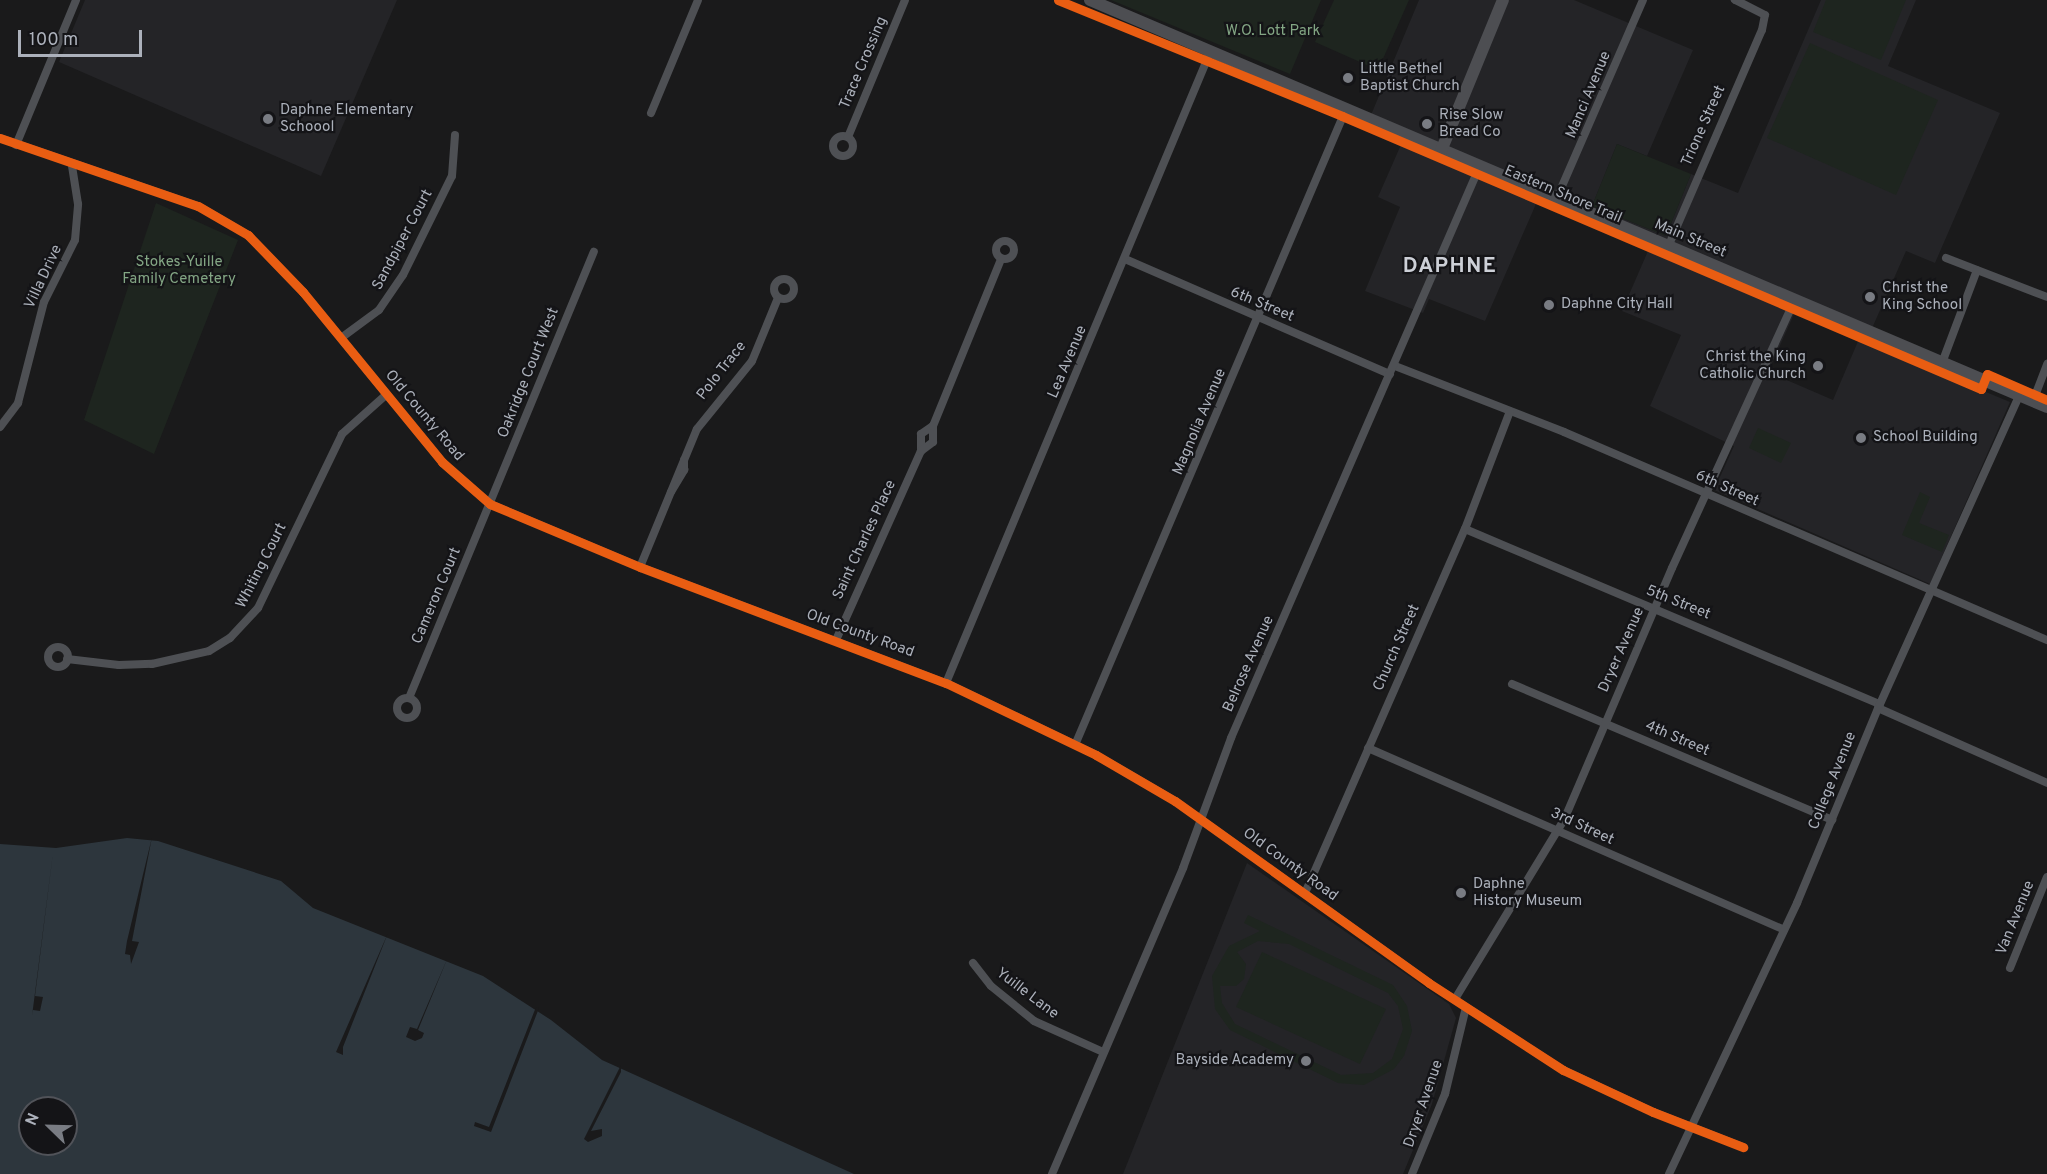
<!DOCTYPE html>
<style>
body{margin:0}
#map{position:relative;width:2047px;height:1174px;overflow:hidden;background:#1a1a1b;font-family:Overpass,sans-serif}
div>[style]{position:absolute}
.built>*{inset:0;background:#242427}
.green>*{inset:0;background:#1e251f}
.water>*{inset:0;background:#2d363d}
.pier>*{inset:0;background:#1a1a1b}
.street>*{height:8px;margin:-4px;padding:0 4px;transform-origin:4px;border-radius:4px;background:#4e5054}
.street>.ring{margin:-4px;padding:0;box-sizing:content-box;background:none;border:8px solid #4e5054;border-radius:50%}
.secondary>*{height:12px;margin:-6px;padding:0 6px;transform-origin:6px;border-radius:6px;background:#4d4e52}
.cycleway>*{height:9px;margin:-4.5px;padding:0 4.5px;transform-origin:4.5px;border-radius:4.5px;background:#e95d12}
.dots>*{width:16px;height:16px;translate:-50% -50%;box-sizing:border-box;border:3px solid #141417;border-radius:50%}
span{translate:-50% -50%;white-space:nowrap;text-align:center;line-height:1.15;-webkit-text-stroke:4.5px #141417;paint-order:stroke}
.park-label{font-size:15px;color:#83a684}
.street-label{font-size:15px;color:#acb1bb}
.poi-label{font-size:15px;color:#acb1bb}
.left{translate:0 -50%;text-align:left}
.right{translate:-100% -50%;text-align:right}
.district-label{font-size:21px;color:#cdd0d7;font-weight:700;letter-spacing:1.5px}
.north{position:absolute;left:18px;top:1096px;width:60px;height:60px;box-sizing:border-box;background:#141417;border:2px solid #515359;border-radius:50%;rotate:293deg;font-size:16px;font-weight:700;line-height:24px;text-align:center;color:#acb1bb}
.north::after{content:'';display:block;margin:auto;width:21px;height:27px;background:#797c83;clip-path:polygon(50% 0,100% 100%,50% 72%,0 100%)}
.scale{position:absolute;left:18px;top:30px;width:124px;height:27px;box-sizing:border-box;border:3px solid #acb1bb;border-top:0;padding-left:8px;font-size:18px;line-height:21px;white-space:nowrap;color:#acb1bb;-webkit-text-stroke:4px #141417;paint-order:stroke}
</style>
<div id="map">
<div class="built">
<div style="clip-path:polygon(85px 0,397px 0,321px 176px,59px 62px)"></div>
<div style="clip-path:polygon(evenodd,1419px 0,1574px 0,1693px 50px,1647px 156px,1617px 144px,1592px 206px,1666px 236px,1691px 174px,1738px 193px,1821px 0,1916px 0,1888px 66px,2000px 113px,1935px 263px,1906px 251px,1866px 342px,2010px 402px,1930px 584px,1714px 490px,1734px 446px,1650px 406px,1681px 335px,1622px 311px,1651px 244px,1539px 197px,1485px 321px,1429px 299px,1423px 313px,1365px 291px,1400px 207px,1378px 197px,1407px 131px,1371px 115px,1419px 0,1795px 312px,1859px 339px,1833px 400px,1768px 372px,1795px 312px)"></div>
<div style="clip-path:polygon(1247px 863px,1449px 1004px,1456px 1018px,1432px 1104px,1403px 1174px,1123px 1174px)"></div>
</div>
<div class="green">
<div style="clip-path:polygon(1111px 0,1321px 0,1290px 74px)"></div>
<div style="clip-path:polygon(1334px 0,1409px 0,1378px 70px,1315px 42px)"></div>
<div style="clip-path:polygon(1826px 0,1906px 0,1881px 60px,1813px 32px)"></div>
<div style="clip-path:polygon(1810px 43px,1938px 100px,1896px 195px,1767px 138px)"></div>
<div style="clip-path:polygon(1617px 144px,1691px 174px,1666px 236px,1592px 206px)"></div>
<div style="clip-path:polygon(156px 203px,238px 240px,154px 454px,84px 420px)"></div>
<div style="clip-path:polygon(1758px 428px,1791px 443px,1781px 463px,1749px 448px)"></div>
<div style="clip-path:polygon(1920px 492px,1930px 497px,1919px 523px,1949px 535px,1942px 552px,1902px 535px)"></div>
<div style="clip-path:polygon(evenodd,1248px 915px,1393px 985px,1407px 1006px,1412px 1031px,1404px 1056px,1394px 1069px,1364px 1085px,1338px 1083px,1230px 1030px,1215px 1009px,1212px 976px,1229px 946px,1260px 931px,1244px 923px,1248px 915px,1258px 941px,1289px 944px,1388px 993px,1398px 1006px,1403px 1029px,1392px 1059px,1373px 1073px,1341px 1075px,1235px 1024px,1222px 1003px,1220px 986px,1236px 986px,1244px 979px,1246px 964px,1237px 952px,1258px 941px)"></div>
<div style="clip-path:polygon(1262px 952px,1386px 1009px,1360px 1064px,1236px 1007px)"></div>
</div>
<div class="water">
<div style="clip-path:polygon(evenodd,127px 838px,158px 841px,281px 881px,313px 908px,483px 976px,551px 1020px,602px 1060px,854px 1174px,0 1174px,0 844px,56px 848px,127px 838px,30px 1108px,66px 1108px,66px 1144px,30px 1144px,30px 1108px)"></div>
</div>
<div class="pier">
<div style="clip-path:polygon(152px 837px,132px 941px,139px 942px,131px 964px,130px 955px,125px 954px,127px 941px)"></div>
<div style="clip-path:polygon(54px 845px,35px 996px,43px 997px,40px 1011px,33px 1010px,32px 1016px)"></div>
<div style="clip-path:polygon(388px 933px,343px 1047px,343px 1055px,336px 1052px)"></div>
<div style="clip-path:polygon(448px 957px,418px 1030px,424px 1033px,422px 1038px,415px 1041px,406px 1037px,410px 1027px,417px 1029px)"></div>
<div style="clip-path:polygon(536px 1007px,539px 1008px,491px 1132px,474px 1126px,475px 1122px,489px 1127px)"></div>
<div style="clip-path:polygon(621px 1065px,621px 1072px,591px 1131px,602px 1129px,602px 1136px,588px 1142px,584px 1139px)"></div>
</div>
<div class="street">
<div style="left:651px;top:113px;width:122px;rotate:-67.4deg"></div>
<div class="ring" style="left:833px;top:136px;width:12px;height:12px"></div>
<div style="left:848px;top:137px;width:148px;rotate:-67.4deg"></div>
<div style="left:0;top:138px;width:209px;rotate:19deg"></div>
<div style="left:198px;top:206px;width:58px;rotate:30.1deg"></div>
<div style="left:248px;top:235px;width:79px;rotate:46deg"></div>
<div style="left:303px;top:292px;width:220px;rotate:50.7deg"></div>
<div style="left:442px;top:462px;width:64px;rotate:41.2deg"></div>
<div style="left:490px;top:504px;width:163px;rotate:22.8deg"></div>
<div style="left:640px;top:567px;width:327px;rotate:20.8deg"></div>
<div style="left:946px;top:683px;width:166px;rotate:25.6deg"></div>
<div style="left:1096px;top:755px;width:91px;rotate:30.2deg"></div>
<div style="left:1175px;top:801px;width:312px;rotate:35.6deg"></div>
<div style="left:1429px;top:983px;width:160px;rotate:33deg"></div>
<div style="left:1563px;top:1070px;width:99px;rotate:25deg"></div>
<div style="left:1653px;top:1112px;width:97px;rotate:21.3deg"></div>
<div style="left:16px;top:145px;width:157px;rotate:-67.5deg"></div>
<div style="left:1556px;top:200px;width:218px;rotate:-66.5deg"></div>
<div class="ring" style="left:996px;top:241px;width:10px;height:10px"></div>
<div style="left:1668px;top:247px;width:236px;rotate:-66.6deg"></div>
<div style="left:1762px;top:30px;width:15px;rotate:-79deg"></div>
<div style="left:1765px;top:15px;width:34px;rotate:-153deg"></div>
<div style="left:1946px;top:258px;width:108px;rotate:21.1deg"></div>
<div style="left:1125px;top:259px;width:289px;rotate:23.5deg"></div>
<div class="ring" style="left:774px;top:279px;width:12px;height:12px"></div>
<div style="left:341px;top:338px;width:47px;rotate:-36.4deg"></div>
<div style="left:379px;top:310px;width:42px;rotate:-55.6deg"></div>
<div style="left:403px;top:275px;width:110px;rotate:-63.7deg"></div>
<div style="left:452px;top:176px;width:41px;rotate:-85.8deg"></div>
<div style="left:1942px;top:363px;width:99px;rotate:-69.4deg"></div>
<div style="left:1395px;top:366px;width:181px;rotate:21.3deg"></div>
<div style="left:1564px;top:432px;width:526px;rotate:23.3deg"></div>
<div style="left:2033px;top:401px;width:40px;rotate:-69deg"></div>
<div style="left:0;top:427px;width:30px;rotate:-53deg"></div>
<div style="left:18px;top:403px;width:104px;rotate:-75.6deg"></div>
<div style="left:44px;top:302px;width:69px;rotate:-63.4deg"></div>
<div style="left:75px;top:240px;width:36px;rotate:-85deg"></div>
<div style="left:78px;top:204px;width:38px;rotate:-99deg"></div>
<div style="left:921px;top:451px;width:17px;rotate:-90deg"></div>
<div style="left:921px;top:434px;width:14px;rotate:-34deg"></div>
<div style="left:671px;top:492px;width:26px;rotate:-59deg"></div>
<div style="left:684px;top:470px;width:10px;rotate:-90deg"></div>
<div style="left:1465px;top:529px;width:450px;rotate:22.9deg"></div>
<div style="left:640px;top:567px;width:149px;rotate:-67.6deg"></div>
<div style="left:697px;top:429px;width:87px;rotate:-51deg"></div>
<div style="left:752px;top:361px;width:68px;rotate:-67.6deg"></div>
<div style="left:836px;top:640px;width:207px;rotate:-65.8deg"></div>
<div style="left:921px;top:451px;width:15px;rotate:-37deg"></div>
<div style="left:933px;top:442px;width:16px;rotate:-90deg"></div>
<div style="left:933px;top:426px;width:180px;rotate:-67.8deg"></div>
<div class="ring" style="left:48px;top:647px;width:12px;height:12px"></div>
<div style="left:67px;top:659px;width:52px;rotate:6.6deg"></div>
<div style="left:119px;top:665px;width:33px;rotate:-2deg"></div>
<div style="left:152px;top:664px;width:58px;rotate:-12.8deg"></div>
<div style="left:209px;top:651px;width:25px;rotate:-32deg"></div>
<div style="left:230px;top:638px;width:41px;rotate:-47deg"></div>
<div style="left:258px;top:608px;width:193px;rotate:-64.2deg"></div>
<div style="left:342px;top:434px;width:59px;rotate:-41.6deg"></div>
<div style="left:946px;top:683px;width:686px;rotate:-67.28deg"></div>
<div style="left:1512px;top:684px;width:348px;rotate:23deg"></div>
<div class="ring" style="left:397px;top:698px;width:12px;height:12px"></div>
<div style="left:409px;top:698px;width:483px;rotate:-67.5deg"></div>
<div style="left:1878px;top:708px;width:185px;rotate:23.9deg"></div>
<div style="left:1075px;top:745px;width:691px;rotate:-66.92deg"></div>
<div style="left:1368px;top:748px;width:454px;rotate:23.6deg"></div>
<div style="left:1305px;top:893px;width:398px;rotate:-66.3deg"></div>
<div style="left:1465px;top:529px;width:126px;rotate:-69.1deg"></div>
<div style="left:973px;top:963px;width:29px;rotate:52deg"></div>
<div style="left:991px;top:986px;width:55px;rotate:39.1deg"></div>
<div style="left:1034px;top:1021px;width:76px;rotate:24.2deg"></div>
<div style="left:2010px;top:968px;width:98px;rotate:-67.9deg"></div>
<div style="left:1455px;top:999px;width:210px;rotate:-58.7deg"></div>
<div style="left:1564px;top:820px;width:274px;rotate:-66.8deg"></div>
<div style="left:1672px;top:568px;width:294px;rotate:-65.4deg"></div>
<div style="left:1052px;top:1174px;width:333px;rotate:-66.8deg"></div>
<div style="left:1183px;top:868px;width:139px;rotate:-69.7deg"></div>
<div style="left:1231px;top:738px;width:622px;rotate:-66.49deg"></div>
<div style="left:1412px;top:1174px;width:87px;rotate:-67.6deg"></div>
<div style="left:1445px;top:1094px;width:89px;rotate:-76.4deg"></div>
<div style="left:1669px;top:1174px;width:300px;rotate:-64.7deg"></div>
<div style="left:1797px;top:903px;width:216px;rotate:-67.4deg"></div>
<div style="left:1880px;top:704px;width:338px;rotate:-65.7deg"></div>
</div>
<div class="secondary">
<div style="left:1090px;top:0;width:1040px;rotate:23.04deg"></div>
<div style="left:1441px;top:151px;width:163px;rotate:-67.7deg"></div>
</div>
<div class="cycleway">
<div style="left:1058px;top:0;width:307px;rotate:22.2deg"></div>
<div style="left:1342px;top:116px;width:695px;rotate:23.13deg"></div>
<div style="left:1981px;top:389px;width:16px;rotate:-68deg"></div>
<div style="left:1987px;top:374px;width:65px;rotate:23.4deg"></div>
<div style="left:0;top:138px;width:209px;rotate:19deg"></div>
<div style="left:198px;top:206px;width:58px;rotate:30.1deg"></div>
<div style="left:248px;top:235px;width:79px;rotate:46deg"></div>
<div style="left:303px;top:292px;width:220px;rotate:50.7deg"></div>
<div style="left:442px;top:462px;width:64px;rotate:41.2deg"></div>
<div style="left:490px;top:504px;width:163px;rotate:22.8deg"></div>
<div style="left:640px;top:567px;width:327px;rotate:20.8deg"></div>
<div style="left:946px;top:683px;width:166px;rotate:25.6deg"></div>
<div style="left:1096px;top:755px;width:91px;rotate:30.2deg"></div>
<div style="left:1175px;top:801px;width:312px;rotate:35.6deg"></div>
<div style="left:1429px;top:983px;width:160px;rotate:33deg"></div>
<div style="left:1563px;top:1070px;width:99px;rotate:25deg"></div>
<div style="left:1653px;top:1112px;width:97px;rotate:21.3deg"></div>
</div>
<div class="dots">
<div style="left:1348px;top:78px;background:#797c83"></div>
<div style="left:268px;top:119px;background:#797c83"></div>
<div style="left:1427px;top:124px;background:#797c83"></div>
<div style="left:1870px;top:297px;background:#797c83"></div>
<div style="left:1549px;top:305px;background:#797c83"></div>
<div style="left:1818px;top:366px;background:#797c83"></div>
<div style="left:1861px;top:438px;background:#797c83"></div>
<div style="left:1461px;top:893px;background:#797c83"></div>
<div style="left:1306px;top:1061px;background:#797c83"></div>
</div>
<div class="park-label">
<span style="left:1273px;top:32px">W.O. Lott Park</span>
<span style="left:179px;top:271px">Stokes-Yuille<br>Family Cemetery</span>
</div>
<div class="street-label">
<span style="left:864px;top:63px;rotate:-67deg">Trace Crossing</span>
<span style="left:1589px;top:95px;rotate:-67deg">Manci Avenue</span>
<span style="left:1704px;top:126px;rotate:-66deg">Trione Street</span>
<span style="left:1563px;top:195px;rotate:23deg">Eastern Shore Trail</span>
<span style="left:1690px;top:239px;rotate:23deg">Main Street</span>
<span style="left:403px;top:240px;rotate:-62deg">Sandpiper Court</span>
<span style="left:44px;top:277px;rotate:-65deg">Villa Drive</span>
<span style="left:1262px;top:305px;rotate:23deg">6th Street</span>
<span style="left:1068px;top:362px;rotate:-67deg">Lea Avenue</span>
<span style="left:722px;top:371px;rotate:-52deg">Polo Trace</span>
<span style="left:529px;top:373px;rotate:-68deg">Oakridge Court West</span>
<span style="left:424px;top:416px;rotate:50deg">Old County Road</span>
<span style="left:1200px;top:422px;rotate:-67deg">Magnolia Avenue</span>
<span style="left:1727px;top:489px;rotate:24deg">6th Street</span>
<span style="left:865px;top:540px;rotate:-65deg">Saint Charles Place</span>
<span style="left:262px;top:566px;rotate:-63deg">Whiting Court</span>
<span style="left:437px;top:596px;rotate:-67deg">Cameron Court</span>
<span style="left:1678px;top:603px;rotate:22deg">5th Street</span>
<span style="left:860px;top:634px;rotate:20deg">Old County Road</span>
<span style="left:1397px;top:648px;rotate:-66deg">Church Street</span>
<span style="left:1622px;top:650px;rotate:-66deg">Dryer Avenue</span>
<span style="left:1249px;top:664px;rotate:-66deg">Belrose Avenue</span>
<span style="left:1677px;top:739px;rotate:23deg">4th Street</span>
<span style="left:1833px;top:781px;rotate:-68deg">College Avenue</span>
<span style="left:1582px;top:827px;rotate:25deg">3rd Street</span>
<span style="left:1290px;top:865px;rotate:36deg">Old County Road</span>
<span style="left:2016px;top:918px;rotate:-68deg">Van Avenue</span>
<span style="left:1027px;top:994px;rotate:37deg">Yuille Lane</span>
<span style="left:1424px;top:1104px;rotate:-71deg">Dryer Avenue</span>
</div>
<div class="poi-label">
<span class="left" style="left:1360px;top:78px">Little Bethel<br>Baptist Church</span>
<span class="left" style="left:280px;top:119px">Daphne Elementary<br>Schoool</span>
<span class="left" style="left:1439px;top:124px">Rise Slow<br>Bread Co</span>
<span class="left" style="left:1882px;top:297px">Christ the<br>King School</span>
<span class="left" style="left:1561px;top:305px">Daphne City Hall</span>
<span class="right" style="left:1806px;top:366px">Christ the King<br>Catholic Church</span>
<span class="left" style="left:1873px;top:438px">School Building</span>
<span class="left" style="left:1473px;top:893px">Daphne<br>History Museum</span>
<span class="right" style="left:1294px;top:1061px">Bayside Academy</span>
</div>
<div class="district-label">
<span style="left:1450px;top:267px">DAPHNE</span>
</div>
<div class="north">N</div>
<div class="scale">100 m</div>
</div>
